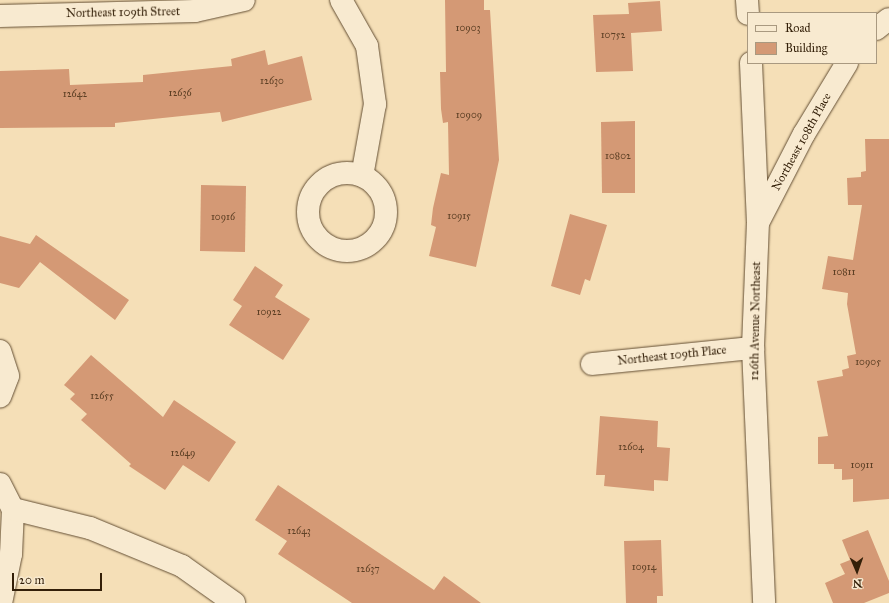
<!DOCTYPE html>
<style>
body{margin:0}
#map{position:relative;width:889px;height:603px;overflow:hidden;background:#f5dfb7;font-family:"IM FELL Great Primer",serif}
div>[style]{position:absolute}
.building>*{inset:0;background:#d49975}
.roads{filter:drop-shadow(0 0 1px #644f34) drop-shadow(0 0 1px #644f34)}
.minor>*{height:22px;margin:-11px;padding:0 11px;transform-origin:11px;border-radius:11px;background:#f8ead0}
.minor>.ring{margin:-11px;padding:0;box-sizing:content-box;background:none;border:22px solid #f8ead0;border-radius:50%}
span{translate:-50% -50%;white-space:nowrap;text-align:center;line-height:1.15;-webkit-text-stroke:4px #f8ead0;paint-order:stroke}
.number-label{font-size:10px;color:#5b3e23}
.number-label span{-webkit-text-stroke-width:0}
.street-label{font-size:12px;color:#331f08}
.legend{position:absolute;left:747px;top:12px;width:130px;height:52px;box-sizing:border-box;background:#f8ead0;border:1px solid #a99980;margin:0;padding:5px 7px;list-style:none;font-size:12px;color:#331f08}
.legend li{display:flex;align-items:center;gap:8px;height:20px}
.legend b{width:20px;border:1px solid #a99980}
.north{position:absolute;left:837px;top:551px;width:40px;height:40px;-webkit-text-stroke:3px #f8ead0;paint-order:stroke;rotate:178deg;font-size:11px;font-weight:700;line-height:16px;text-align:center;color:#331f08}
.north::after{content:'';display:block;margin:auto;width:14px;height:18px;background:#331f08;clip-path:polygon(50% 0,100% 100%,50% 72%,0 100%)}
.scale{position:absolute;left:12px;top:573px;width:90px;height:18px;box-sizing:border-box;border:2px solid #331f08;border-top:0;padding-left:5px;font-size:12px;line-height:14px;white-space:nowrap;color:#331f08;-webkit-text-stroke:3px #f8ead0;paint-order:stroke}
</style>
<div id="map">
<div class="building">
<div style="clip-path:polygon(445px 0,484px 0,484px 10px,490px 10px,499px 160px,476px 267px,429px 256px,436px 227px,431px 225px,433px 208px,441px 173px,449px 175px,448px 122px,443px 123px,441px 109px,440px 72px,446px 72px)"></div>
<div style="clip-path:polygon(660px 1px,662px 31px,631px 33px,633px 71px,596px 72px,593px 15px,629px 14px,628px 3px)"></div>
<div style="clip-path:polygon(265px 50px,268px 65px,302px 56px,312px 100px,222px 122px,220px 112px,115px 123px,115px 127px,0 128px,0 71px,69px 69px,70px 85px,143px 82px,143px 75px,232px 66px,231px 59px)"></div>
<div style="clip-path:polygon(635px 121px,635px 193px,602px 193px,601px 122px)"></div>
<div style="clip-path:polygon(865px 139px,889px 139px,889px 499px,853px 502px,853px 479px,842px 480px,842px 469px,834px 469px,834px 464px,818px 464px,818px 437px,828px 436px,817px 381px,843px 376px,842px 370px,849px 368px,847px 356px,856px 354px,847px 304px,848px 293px,822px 289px,828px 256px,853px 260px,862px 205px,848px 205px,847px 178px,861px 177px,861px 172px,866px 171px)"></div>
<div style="clip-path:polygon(201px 185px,246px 186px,245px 252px,200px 251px)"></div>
<div style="clip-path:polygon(570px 214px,607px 225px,590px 281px,585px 279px,580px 295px,551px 286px)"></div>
<div style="clip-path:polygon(36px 235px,129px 300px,115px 320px,40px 262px,19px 288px,0 283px,0 236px,30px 244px)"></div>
<div style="clip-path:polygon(255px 266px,283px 285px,275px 297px,310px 319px,283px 360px,229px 325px,242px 306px,233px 300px)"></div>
<div style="clip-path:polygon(91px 355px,163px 417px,174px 400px,236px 442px,209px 482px,183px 465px,165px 490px,129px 466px,131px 464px,81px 420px,87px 414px,70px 399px,75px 394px,64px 385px)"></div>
<div style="clip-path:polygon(600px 416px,658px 421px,657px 447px,670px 448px,668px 481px,654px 480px,654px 491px,604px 486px,605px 475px,596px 475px)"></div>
<div style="clip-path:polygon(278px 485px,434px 590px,444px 576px,481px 603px,352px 603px,278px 554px,287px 541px,255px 520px)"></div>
<div style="clip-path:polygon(868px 530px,889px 581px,889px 593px,864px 603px,833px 603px,825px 583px,845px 574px,840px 564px,850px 560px,842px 540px)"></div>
<div style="clip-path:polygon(661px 540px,663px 596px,657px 596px,657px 603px,626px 603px,624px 541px)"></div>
</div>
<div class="roads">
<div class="minor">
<div style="left:341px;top:0;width:53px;rotate:60.5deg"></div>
<div style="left:367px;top:46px;width:59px;rotate:82.1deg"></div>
<div style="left:375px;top:104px;width:73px;rotate:100.2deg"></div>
<div style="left:747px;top:0;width:14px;rotate:86deg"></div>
<div style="left:0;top:16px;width:195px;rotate:-1.5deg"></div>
<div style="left:195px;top:11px;width:50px;rotate:-12.7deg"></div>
<div style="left:876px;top:29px;width:16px;rotate:-38deg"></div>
<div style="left:751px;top:63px;width:159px;rotate:87.5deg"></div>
<div style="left:758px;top:222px;width:126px;rotate:92.3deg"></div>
<div style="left:753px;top:348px;width:255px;rotate:87.5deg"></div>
<div class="ring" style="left:308px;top:173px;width:56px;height:56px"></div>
<div style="left:759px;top:221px;width:98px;rotate:-62.7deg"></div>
<div style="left:804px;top:134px;width:83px;rotate:-58.8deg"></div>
<div style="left:0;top:351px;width:26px;rotate:72deg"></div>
<div style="left:8px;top:376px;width:22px;rotate:111deg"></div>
<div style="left:592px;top:364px;width:162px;rotate:-5.7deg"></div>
<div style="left:0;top:484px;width:28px;rotate:63deg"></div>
<div style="left:13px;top:509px;width:45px;rotate:92.5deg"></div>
<div style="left:11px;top:554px;width:50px;rotate:101.5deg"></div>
<div style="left:13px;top:509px;width:79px;rotate:13.9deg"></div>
<div style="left:90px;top:528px;width:100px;rotate:22.4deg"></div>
<div style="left:182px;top:566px;width:64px;rotate:35.4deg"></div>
</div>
</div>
<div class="number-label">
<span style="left:468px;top:29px">10903</span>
<span style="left:613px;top:36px">10752</span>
<span style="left:272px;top:82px">12630</span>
<span style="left:180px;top:94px">12636</span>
<span style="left:75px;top:95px">12642</span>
<span style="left:469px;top:116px">10909</span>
<span style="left:618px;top:157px">10802</span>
<span style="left:459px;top:217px">10915</span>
<span style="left:223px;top:218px">10916</span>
<span style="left:844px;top:273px">10811</span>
<span style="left:269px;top:313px">10922</span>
<span style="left:868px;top:363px">10905</span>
<span style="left:102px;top:397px">12655</span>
<span style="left:631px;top:448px">12604</span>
<span style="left:183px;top:454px">12649</span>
<span style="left:862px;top:466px">10911</span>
<span style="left:299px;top:532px">12643</span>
<span style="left:644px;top:568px">10914</span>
<span style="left:368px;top:570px">12637</span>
</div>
<div class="street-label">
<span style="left:123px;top:13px;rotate:-1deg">Northeast 109th Street</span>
<span style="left:802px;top:142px;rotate:-61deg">Northeast 108th Place</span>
<span style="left:756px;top:321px;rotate:-89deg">126th Avenue Northeast</span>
<span style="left:672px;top:356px;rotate:-6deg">Northeast 109th Place</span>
</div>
<ul class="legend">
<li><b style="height:5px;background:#f8ead0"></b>Road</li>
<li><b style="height:11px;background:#d49975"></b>Building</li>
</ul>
<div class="north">N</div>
<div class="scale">20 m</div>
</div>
